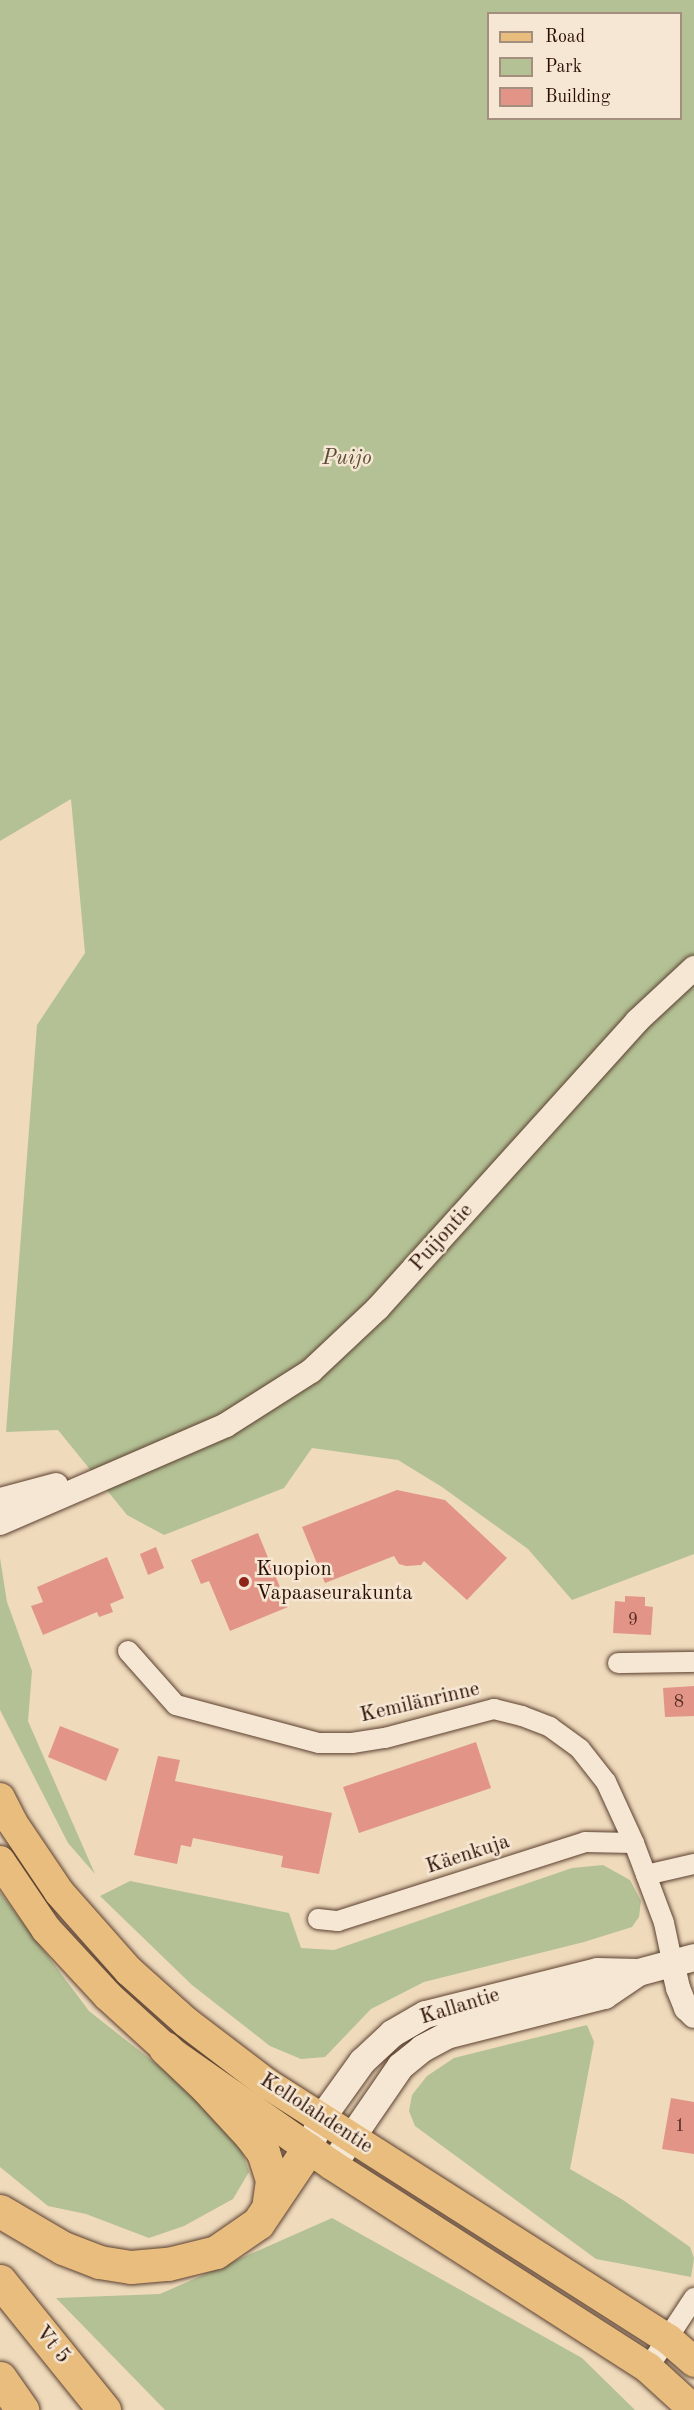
<!DOCTYPE html>
<meta charset="utf-8">
<style>
body{margin:0}
#map{position:relative;width:694px;height:2410px;overflow:hidden;background:#efdabc;font-family:"Old Standard TT",serif}
div>[style]{position:absolute}
.green>*{inset:0;background:#b4c195}
.building>*{inset:0;background:#e29587}
.roads{filter:drop-shadow(0 0 2px #5b4030) drop-shadow(0 0 2px #5b4030)}
.minor>*{height:20px;margin:-10px;padding:0 10px;transform-origin:10px;border-radius:10px;background:#f5e7d3}
.tertiary>*{height:24px;margin:-12px;padding:0 12px;transform-origin:12px;border-radius:12px;background:#f5e7d3}
.secondary>*{height:27px;margin:-13.5px;padding:0 13.5px;transform-origin:13.5px;border-radius:13.5px;background:#f5e7d3}
.primary>*{height:30px;margin:-15px;padding:0 15px;transform-origin:15px;border-radius:15px;background:#e8bd7e}
.motorway>*{height:33px;margin:-16.5px;padding:0 16.5px;transform-origin:16.5px;border-radius:16.5px;background:#e8bd7e}
.dots>*{width:16px;height:16px;translate:-50% -50%;box-sizing:border-box;border:3px solid #f5e7d3;border-radius:50%}
span{translate:-50% -50%;white-space:nowrap;text-align:center;line-height:1.15;-webkit-text-stroke:5px #f5e7d3;paint-order:stroke}
.number-label{font-size:18px;color:#582e23}
.number-label span{-webkit-text-stroke-width:0}
.park-label{font-size:21px;color:#5a4b35;font-style:italic}
.street-label{font-size:21px;color:#2a0c02}
.poi-label{font-size:21px;color:#2a0c02}
.left{translate:0 -50%;text-align:left}
.legend{position:absolute;left:487px;top:12px;width:195px;height:108px;box-sizing:border-box;background:#f5e7d3;border:2px solid #a48f7f;margin:0;padding:8px 10px;list-style:none;font-size:18px;color:#2a0c02}
.legend li{display:flex;align-items:center;gap:12px;height:30px}
.legend b{width:30px;border:2px solid #a48f7f}
</style>
<div id="map">
<div class="green">
<div style="clip-path:polygon(evenodd,0 0,694px 0,694px 1554px,572px 1600px,528px 1549px,442px 1487px,398px 1460px,312px 1448px,284px 1488px,164px 1535px,127px 1515px,58px 1430px,6px 1432px,37px 1025px,85px 953px,71px 799px,0 841px,0 0,488px 14px,680px 14px,680px 118px,488px 118px,488px 14px)"></div>
<div style="clip-path:polygon(0 1558px,7px 1602px,32px 1671px,28px 1721px,95px 1874px,68px 1843px,0 1710px)"></div>
<div style="clip-path:polygon(603px 1865px,630px 1880px,641px 1901px,639px 1917px,632px 1927px,584px 1942px,424px 1982px,371px 2009px,325px 2057px,301px 2059px,270px 2046px,192px 1985px,100px 1896px,130px 1881px,289px 1913px,301px 1948px,334px 1950px,572px 1868px)"></div>
<div style="clip-path:polygon(0 1892px,89px 2011px,207px 2104px,239px 2142px,249px 2172px,233px 2199px,184px 2226px,149px 2238px,86px 2214px,48px 2206px,0 2167px)"></div>
<div style="clip-path:polygon(587px 2025px,594px 2042px,570px 2169px,623px 2200px,690px 2247px,694px 2258px,691px 2277px,596px 2259px,415px 2126px,409px 2111px,412px 2095px,427px 2076px,454px 2058px)"></div>
<div style="clip-path:polygon(332px 2218px,582px 2358px,635px 2410px,165px 2410px,56px 2298px,160px 2294px)"></div>
</div>
<div class="building">
<div style="clip-path:polygon(397px 1490px,445px 1500px,507px 1558px,467px 1600px,424px 1561px,421px 1565px,406px 1566px,399px 1564px,394px 1556px,325px 1583px,302px 1527px)"></div>
<div style="clip-path:polygon(258px 1533px,288px 1607px,230px 1631px,209px 1581px,201px 1584px,191px 1560px)"></div>
<div style="clip-path:polygon(156px 1547px,164px 1568px,148px 1575px,140px 1554px)"></div>
<div style="clip-path:polygon(107px 1557px,124px 1598px,110px 1604px,113px 1612px,99px 1617px,97px 1612px,43px 1635px,31px 1606px,43px 1602px,37px 1587px)"></div>
<div style="clip-path:polygon(625px 1596px,645px 1597px,645px 1606px,653px 1607px,651px 1635px,613px 1633px,615px 1601px,625px 1602px)"></div>
<div style="clip-path:polygon(694px 1686px,694px 1716px,665px 1717px,663px 1688px)"></div>
<div style="clip-path:polygon(60px 1726px,119px 1749px,106px 1781px,48px 1757px)"></div>
<div style="clip-path:polygon(476px 1742px,491px 1788px,359px 1833px,343px 1787px)"></div>
<div style="clip-path:polygon(158px 1756px,180px 1760px,175px 1781px,332px 1813px,319px 1874px,281px 1867px,283px 1856px,193px 1838px,191px 1847px,181px 1845px,177px 1864px,134px 1855px)"></div>
<div style="clip-path:polygon(671px 2098px,694px 2102px,694px 2154px,662px 2149px)"></div>
</div>
<div class="roads">
<div class="minor">
<div style="left:128px;top:1651px;width:72px;rotate:48.4deg"></div>
<div style="left:176px;top:1705px;width:148px;rotate:14.9deg"></div>
<div style="left:319px;top:1743px;width:33px"></div>
<div style="left:352px;top:1743px;width:33px;rotate:-9deg"></div>
<div style="left:385px;top:1738px;width:113px;rotate:-14.9deg"></div>
<div style="left:494px;top:1709px;width:29px;rotate:14deg"></div>
<div style="left:522px;top:1716px;width:30px;rotate:21deg"></div>
<div style="left:550px;top:1727px;width:37px;rotate:36deg"></div>
<div style="left:580px;top:1749px;width:42px;rotate:51.8deg"></div>
<div style="left:606px;top:1782px;width:67px;rotate:65.3deg"></div>
<div style="left:634px;top:1843px;width:85px;rotate:69.4deg"></div>
<div style="left:664px;top:1923px;width:40px;rotate:78deg"></div>
<div style="left:618px;top:1663px;width:76px;rotate:-0.8deg"></div>
<div style="left:646px;top:1875px;width:49px;rotate:-12.9deg"></div>
<div style="left:318px;top:1919px;width:20px;rotate:6deg"></div>
<div style="left:338px;top:1921px;width:259px;rotate:-17.7deg"></div>
<div style="left:585px;top:1842px;width:49px;rotate:1.2deg"></div>
<div style="left:648px;top:2368px;width:84px;rotate:-56.7deg"></div>
</div>
<div class="tertiary">
<div style="left:0;top:1500px;width:58px;rotate:-15deg"></div>
<div style="left:0;top:1523px;width:246px;rotate:-23.4deg"></div>
<div style="left:226px;top:1425px;width:101px;rotate:-32.4deg"></div>
<div style="left:311px;top:1371px;width:92px;rotate:-43.2deg"></div>
<div style="left:378px;top:1308px;width:387px;rotate:-47.9deg"></div>
<div style="left:637px;top:1021px;width:78px;rotate:-42.9deg"></div>
<div style="left:672px;top:1962px;width:27px;rotate:77deg"></div>
<div style="left:678px;top:1988px;width:22px;rotate:68deg"></div>
<div style="left:686px;top:2008px;width:11px;rotate:45deg"></div>
</div>
<div class="secondary">
<div style="left:308px;top:2149px;width:34px;rotate:-67deg"></div>
<div style="left:321px;top:2118px;width:70px;rotate:-54.3deg"></div>
<div style="left:362px;top:2061px;width:41px;rotate:-43deg"></div>
<div style="left:392px;top:2033px;width:38px;rotate:-30deg"></div>
<div style="left:425px;top:2014px;width:177px;rotate:-14deg"></div>
<div style="left:597px;top:1971px;width:41px;rotate:1.4deg"></div>
<div style="left:638px;top:1972px;width:58px;rotate:-15deg"></div>
<div style="left:332px;top:2165px;width:120px;rotate:-55.5deg"></div>
<div style="left:400px;top:2066px;width:28px;rotate:-39deg"></div>
<div style="left:422px;top:2048px;width:27px;rotate:-28deg"></div>
<div style="left:446px;top:2035px;width:163px;rotate:-14.2deg"></div>
<div style="left:604px;top:1995px;width:41px;rotate:-34.1deg"></div>
</div>
<div class="primary">
<div style="left:0;top:1798px;width:27px;rotate:63deg"></div>
<div style="left:12px;top:1822px;width:84px;rotate:56.1deg"></div>
<div style="left:59px;top:1892px;width:106px;rotate:48.5deg"></div>
<div style="left:129px;top:1971px;width:76px;rotate:41.8deg"></div>
<div style="left:186px;top:2022px;width:101px;rotate:37.3deg"></div>
<div style="left:266px;top:2083px;width:477px;rotate:32.5deg"></div>
<div style="left:668px;top:2339px;width:35px;rotate:41deg"></div>
<div style="left:0;top:1861px;width:82px;rotate:55.9deg"></div>
<div style="left:46px;top:1929px;width:91px;rotate:47.2deg"></div>
<div style="left:108px;top:1996px;width:77px;rotate:42.4deg"></div>
<div style="left:165px;top:2048px;width:204px;rotate:35deg"></div>
<div style="left:332px;top:2165px;width:376px;rotate:32.7deg"></div>
<div style="left:648px;top:2368px;width:62px;rotate:42.4deg"></div>
</div>
<div class="motorway">
<div style="left:165px;top:2048px;width:57px;rotate:43.6deg"></div>
<div style="left:206px;top:2087px;width:67px;rotate:47.4deg"></div>
<div style="left:251px;top:2136px;width:20px;rotate:53deg"></div>
<div style="left:263px;top:2152px;width:29px;rotate:72deg"></div>
<div style="left:272px;top:2180px;width:27px;rotate:98deg"></div>
<div style="left:0;top:2211px;width:73px;rotate:30.4deg"></div>
<div style="left:63px;top:2248px;width:39px;rotate:21deg"></div>
<div style="left:99px;top:2262px;width:32px;rotate:9deg"></div>
<div style="left:131px;top:2267px;width:37px;rotate:-5deg"></div>
<div style="left:168px;top:2264px;width:49px;rotate:-14deg"></div>
<div style="left:216px;top:2252px;width:51px;rotate:-34.6deg"></div>
<div style="left:258px;top:2223px;width:89px;rotate:-56deg"></div>
<div style="left:0;top:2281px;width:166px;rotate:51.1deg"></div>
<div style="left:0;top:2378px;width:39px;rotate:55deg"></div>
</div>
</div>
<div class="dots">
<div style="left:244px;top:1582px;background:#8f2418"></div>
</div>
<div class="number-label">
<span style="left:633px;top:1620px">9</span>
<span style="left:679px;top:1702px">8</span>
<span style="left:680px;top:2126px">1</span>
</div>
<div class="park-label">
<span style="left:347px;top:459px">Puijo</span>
</div>
<div class="street-label">
<span style="left:442px;top:1238px;rotate:-48deg">Puijontie</span>
<span style="left:420px;top:1703px;rotate:-13deg">Kemilänrinne</span>
<span style="left:468px;top:1855px;rotate:-18deg">Käenkuja</span>
<span style="left:460px;top:2007px;rotate:-17deg">Kallantie</span>
<span style="left:316px;top:2114px;rotate:33deg">Kellolahdentie</span>
<span style="left:52px;top:2345px;rotate:51deg">Vt 5</span>
</div>
<div class="poi-label">
<span class="left" style="left:256px;top:1582px">Kuopion<br>Vapaaseurakunta</span>
</div>
<ul class="legend">
<li><b style="height:8px;background:#e8bd7e"></b>Road</li>
<li><b style="height:16px;background:#b4c195"></b>Park</li>
<li><b style="height:16px;background:#e29587"></b>Building</li>
</ul>
</div>
